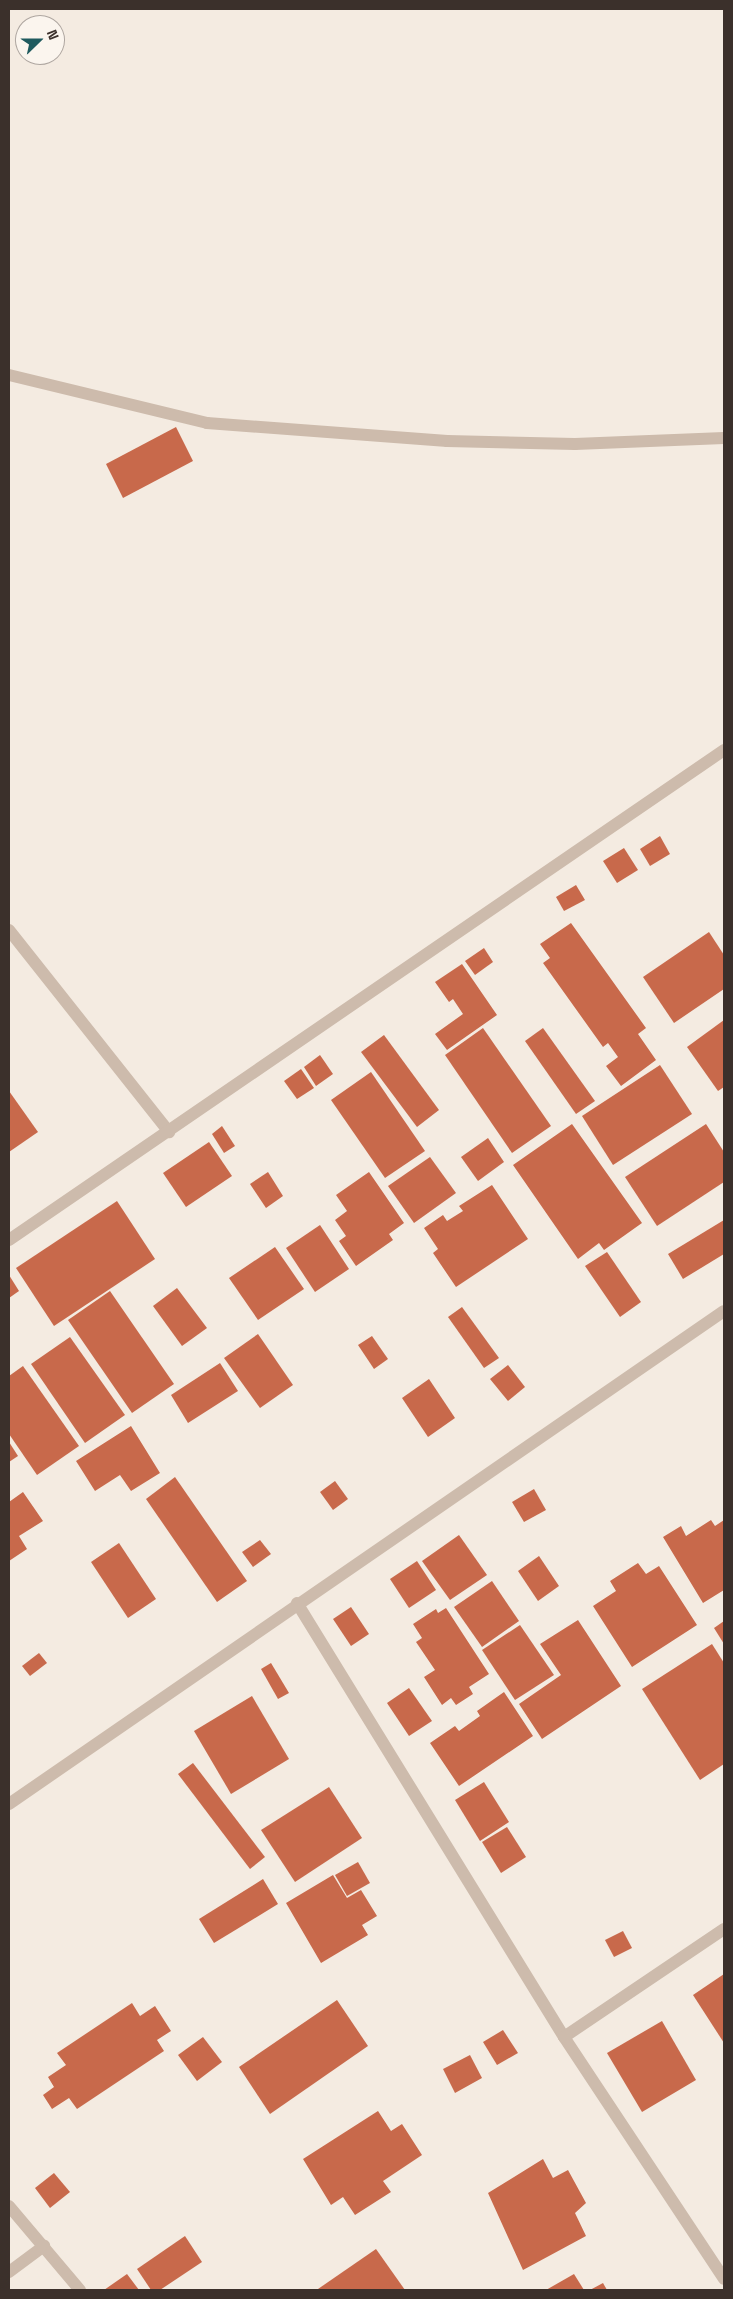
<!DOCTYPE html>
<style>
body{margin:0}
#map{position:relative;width:733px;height:2299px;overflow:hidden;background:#f4ebe1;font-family:"Space Grotesk",sans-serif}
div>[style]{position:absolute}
.building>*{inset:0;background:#c8694b}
.minor>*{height:12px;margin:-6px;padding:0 6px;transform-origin:6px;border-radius:6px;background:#cdbbac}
.tertiary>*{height:12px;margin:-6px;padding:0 6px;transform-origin:6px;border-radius:6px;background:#cdbbac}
span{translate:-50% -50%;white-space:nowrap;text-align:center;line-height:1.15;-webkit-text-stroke:5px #fbf5ee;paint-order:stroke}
.frame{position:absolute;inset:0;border:10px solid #3b302b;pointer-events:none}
.north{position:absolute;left:15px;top:15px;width:50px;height:50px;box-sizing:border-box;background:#fbf5ee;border:1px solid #aea6a0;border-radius:50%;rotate:68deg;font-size:14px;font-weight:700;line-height:20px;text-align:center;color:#3b302b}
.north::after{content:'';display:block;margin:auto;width:18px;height:22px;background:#1f5a5e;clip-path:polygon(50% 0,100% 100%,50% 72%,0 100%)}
</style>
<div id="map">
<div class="building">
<div style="clip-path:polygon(176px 427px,193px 461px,123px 498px,106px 464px)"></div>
<div style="clip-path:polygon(660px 836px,670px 854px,650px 866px,640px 849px)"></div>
<div style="clip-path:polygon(624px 848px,638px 870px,617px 883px,603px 861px)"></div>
<div style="clip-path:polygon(576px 885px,585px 900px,564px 911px,556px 897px)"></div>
<div style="clip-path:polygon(571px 923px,646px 1028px,638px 1034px,656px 1060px,621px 1086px,606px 1066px,618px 1057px,608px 1043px,603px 1047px,543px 963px,550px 958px,540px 944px)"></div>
<div style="clip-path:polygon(709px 932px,724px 955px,724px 989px,674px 1023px,643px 977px)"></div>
<div style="clip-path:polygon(484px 948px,493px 962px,475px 975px,465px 961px)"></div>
<div style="clip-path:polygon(462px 964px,497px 1015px,447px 1050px,435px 1034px,463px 1014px,453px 999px,449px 1002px,435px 982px)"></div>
<div style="clip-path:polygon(724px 1020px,724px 1087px,718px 1091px,687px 1047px)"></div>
<div style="clip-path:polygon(483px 1028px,551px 1126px,512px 1153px,445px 1055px)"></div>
<div style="clip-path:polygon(543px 1028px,595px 1101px,576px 1114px,525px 1041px)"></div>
<div style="clip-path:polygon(384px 1035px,439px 1110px,417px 1127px,361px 1052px)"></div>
<div style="clip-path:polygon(320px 1055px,333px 1074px,316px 1086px,304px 1067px)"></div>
<div style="clip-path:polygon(660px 1065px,692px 1114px,613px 1165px,582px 1116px)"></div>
<div style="clip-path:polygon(301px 1069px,314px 1088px,297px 1099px,284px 1081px)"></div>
<div style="clip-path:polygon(371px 1072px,425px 1151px,385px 1178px,331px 1100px)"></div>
<div style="clip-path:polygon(9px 1091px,38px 1132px,9px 1152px)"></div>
<div style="clip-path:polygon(572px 1124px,642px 1223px,604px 1250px,599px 1243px,578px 1259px,513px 1165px)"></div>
<div style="clip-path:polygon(706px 1124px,724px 1152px,724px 1182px,657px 1226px,625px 1177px)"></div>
<div style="clip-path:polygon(222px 1126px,235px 1146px,224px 1153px,212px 1134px)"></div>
<div style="clip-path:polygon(488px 1138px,504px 1162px,478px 1181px,461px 1157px)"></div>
<div style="clip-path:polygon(209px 1142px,232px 1176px,186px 1207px,163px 1173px)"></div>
<div style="clip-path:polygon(430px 1157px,456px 1193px,414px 1223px,388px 1186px)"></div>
<div style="clip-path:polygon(268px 1172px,283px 1196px,266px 1208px,250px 1184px)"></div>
<div style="clip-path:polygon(369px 1172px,404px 1223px,389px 1234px,393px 1240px,356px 1266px,339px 1241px,346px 1236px,335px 1220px,347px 1211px,336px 1195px)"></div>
<div style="clip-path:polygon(492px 1185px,528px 1239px,456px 1287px,433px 1253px,438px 1249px,424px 1228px,443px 1215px,447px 1221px,463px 1211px,459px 1206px)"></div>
<div style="clip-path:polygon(117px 1201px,155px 1259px,54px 1326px,16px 1268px)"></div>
<div style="clip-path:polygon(724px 1220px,724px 1254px,683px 1279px,668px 1254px)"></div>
<div style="clip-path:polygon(320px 1225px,349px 1269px,315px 1292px,286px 1248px)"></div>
<div style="clip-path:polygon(275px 1247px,304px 1289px,258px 1320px,229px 1278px)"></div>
<div style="clip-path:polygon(607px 1252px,641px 1302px,620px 1317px,585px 1266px)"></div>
<div style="clip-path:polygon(9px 1275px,19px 1291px,9px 1298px)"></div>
<div style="clip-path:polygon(177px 1288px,207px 1328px,182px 1346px,153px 1306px)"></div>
<div style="clip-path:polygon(110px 1291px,174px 1384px,132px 1413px,68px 1320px)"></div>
<div style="clip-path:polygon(462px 1307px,499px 1358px,484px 1368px,448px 1317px)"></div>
<div style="clip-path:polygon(258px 1334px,293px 1385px,260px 1408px,224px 1358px)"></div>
<div style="clip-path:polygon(372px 1336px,388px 1359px,374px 1369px,358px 1345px)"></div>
<div style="clip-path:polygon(70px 1337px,125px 1415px,85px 1443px,31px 1364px)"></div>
<div style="clip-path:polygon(220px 1363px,238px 1391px,188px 1423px,171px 1395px)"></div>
<div style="clip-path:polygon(508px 1365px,525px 1387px,508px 1401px,490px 1379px)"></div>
<div style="clip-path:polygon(23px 1366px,79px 1446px,37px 1475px,9px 1434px,9px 1376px)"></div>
<div style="clip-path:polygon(429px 1379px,455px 1418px,428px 1437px,402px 1398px)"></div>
<div style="clip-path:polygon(131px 1426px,160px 1473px,131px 1491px,120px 1475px,95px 1491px,76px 1461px)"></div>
<div style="clip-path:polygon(9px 1442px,18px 1456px,9px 1462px)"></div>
<div style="clip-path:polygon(175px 1477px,247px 1581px,217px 1602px,146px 1499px)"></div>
<div style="clip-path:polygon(335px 1481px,348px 1499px,333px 1510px,320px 1492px)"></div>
<div style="clip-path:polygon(534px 1489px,546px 1510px,524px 1522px,512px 1502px)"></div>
<div style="clip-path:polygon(23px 1492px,43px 1521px,19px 1536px,27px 1549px,9px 1561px,9px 1502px)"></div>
<div style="clip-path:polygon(711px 1520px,715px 1526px,724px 1520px,724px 1590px,703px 1603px,663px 1537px,681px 1526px,686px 1536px)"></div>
<div style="clip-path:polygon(459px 1535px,487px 1575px,450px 1600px,422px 1561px)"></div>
<div style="clip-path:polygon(260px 1540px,271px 1554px,253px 1567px,242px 1552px)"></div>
<div style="clip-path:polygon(119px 1543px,156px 1599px,128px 1618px,91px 1562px)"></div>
<div style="clip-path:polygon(539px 1556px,559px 1586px,538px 1601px,518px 1571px)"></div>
<div style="clip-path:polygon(417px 1561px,436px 1590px,409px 1608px,390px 1579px)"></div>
<div style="clip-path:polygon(638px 1563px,646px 1574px,659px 1566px,697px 1625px,632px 1667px,593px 1606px,616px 1591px,610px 1581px)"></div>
<div style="clip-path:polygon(492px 1581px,519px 1621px,482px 1647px,454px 1607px)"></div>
<div style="clip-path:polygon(351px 1607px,369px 1634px,351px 1646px,333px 1619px)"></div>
<div style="clip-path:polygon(446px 1608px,489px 1674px,469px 1687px,473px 1694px,456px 1705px,451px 1698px,442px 1705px,424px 1677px,435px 1670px,416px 1642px,422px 1638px,413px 1624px,436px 1609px,438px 1613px)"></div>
<div style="clip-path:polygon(578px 1620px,621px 1686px,542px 1739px,519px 1704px,561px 1675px,540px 1644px)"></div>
<div style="clip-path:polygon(724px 1621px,724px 1644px,714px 1628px)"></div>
<div style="clip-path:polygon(520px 1625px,554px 1675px,515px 1700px,482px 1650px)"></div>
<div style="clip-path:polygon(712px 1644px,724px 1663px,724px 1764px,700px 1780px,642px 1689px)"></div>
<div style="clip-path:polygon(39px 1653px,47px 1663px,30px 1676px,22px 1666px)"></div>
<div style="clip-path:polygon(271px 1663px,289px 1693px,278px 1699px,261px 1669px)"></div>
<div style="clip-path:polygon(409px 1688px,432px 1721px,409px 1736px,387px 1703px)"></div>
<div style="clip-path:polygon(504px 1692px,533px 1736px,459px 1786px,430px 1743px,455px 1726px,459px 1731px,480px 1716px,477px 1711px)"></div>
<div style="clip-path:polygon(252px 1696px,289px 1759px,231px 1794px,194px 1731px)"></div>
<div style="clip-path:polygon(193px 1763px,265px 1857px,250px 1869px,178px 1774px)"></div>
<div style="clip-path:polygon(484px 1782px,509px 1822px,480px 1841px,455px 1800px)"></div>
<div style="clip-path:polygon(329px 1787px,362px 1838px,295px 1882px,261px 1830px)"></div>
<div style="clip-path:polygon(507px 1827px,526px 1857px,501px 1873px,482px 1842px)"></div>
<div style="clip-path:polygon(358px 1862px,370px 1883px,347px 1896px,335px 1875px)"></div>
<div style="clip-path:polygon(333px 1875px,347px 1898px,361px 1890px,377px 1916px,362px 1925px,368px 1935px,321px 1963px,286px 1903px)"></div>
<div style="clip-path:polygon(263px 1879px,278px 1904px,214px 1943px,199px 1919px)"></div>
<div style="clip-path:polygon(623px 1931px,632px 1948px,614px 1957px,605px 1940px)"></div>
<div style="clip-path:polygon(724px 1974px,724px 2043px,693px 1995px)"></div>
<div style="clip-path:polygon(337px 2000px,368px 2046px,270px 2114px,239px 2067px)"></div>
<div style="clip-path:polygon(132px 2003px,140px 2016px,155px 2006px,171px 2031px,157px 2040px,164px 2051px,77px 2109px,69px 2098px,52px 2109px,43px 2095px,54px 2087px,48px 2077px,66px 2065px,57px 2053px)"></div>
<div style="clip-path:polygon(662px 2021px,696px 2080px,642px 2112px,607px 2053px)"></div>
<div style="clip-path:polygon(503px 2030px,518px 2053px,497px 2065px,483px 2042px)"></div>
<div style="clip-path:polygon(203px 2037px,222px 2062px,197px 2081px,178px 2055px)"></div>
<div style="clip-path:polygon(470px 2055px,482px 2078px,455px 2093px,443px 2069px)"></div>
<div style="clip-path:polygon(378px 2111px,391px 2131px,402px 2124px,422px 2155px,383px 2181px,391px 2192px,355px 2215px,343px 2197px,331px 2205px,303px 2159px)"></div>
<div style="clip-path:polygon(543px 2159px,553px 2178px,568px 2170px,586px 2203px,575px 2213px,586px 2236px,523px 2270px,488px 2193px)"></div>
<div style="clip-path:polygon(54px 2173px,70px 2192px,50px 2208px,35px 2188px)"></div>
<div style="clip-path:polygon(185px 2236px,202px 2262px,160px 2290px,151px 2290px,137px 2269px)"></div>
<div style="clip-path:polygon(376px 2249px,405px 2290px,318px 2290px,318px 2289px)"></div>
<div style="clip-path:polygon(127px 2274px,139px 2290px,104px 2290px)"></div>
<div style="clip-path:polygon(574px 2274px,584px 2290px,546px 2290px)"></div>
<div style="clip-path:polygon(603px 2283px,607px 2290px,590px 2290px)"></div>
</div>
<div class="minor">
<div style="left:9px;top:375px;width:204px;rotate:13.6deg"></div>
<div style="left:207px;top:423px;width:241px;rotate:4.3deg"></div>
<div style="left:447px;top:441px;width:128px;rotate:1.3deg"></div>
<div style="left:575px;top:444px;width:149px;rotate:-2.3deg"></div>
<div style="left:9px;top:930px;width:258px;rotate:51.6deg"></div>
<div style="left:9px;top:1240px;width:867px;rotate:-34.42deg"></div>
<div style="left:297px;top:1603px;width:510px;rotate:58.4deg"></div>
<div style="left:564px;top:2037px;width:290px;rotate:56.5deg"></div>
<div style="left:9px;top:1804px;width:868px;rotate:-34.59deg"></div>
<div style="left:564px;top:2037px;width:193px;rotate:-34deg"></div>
<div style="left:9px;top:2272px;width:44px;rotate:-36.6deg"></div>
</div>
<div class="tertiary">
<div style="left:9px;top:2206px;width:110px;rotate:49.8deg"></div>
</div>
<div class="frame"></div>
<div class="north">N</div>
</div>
